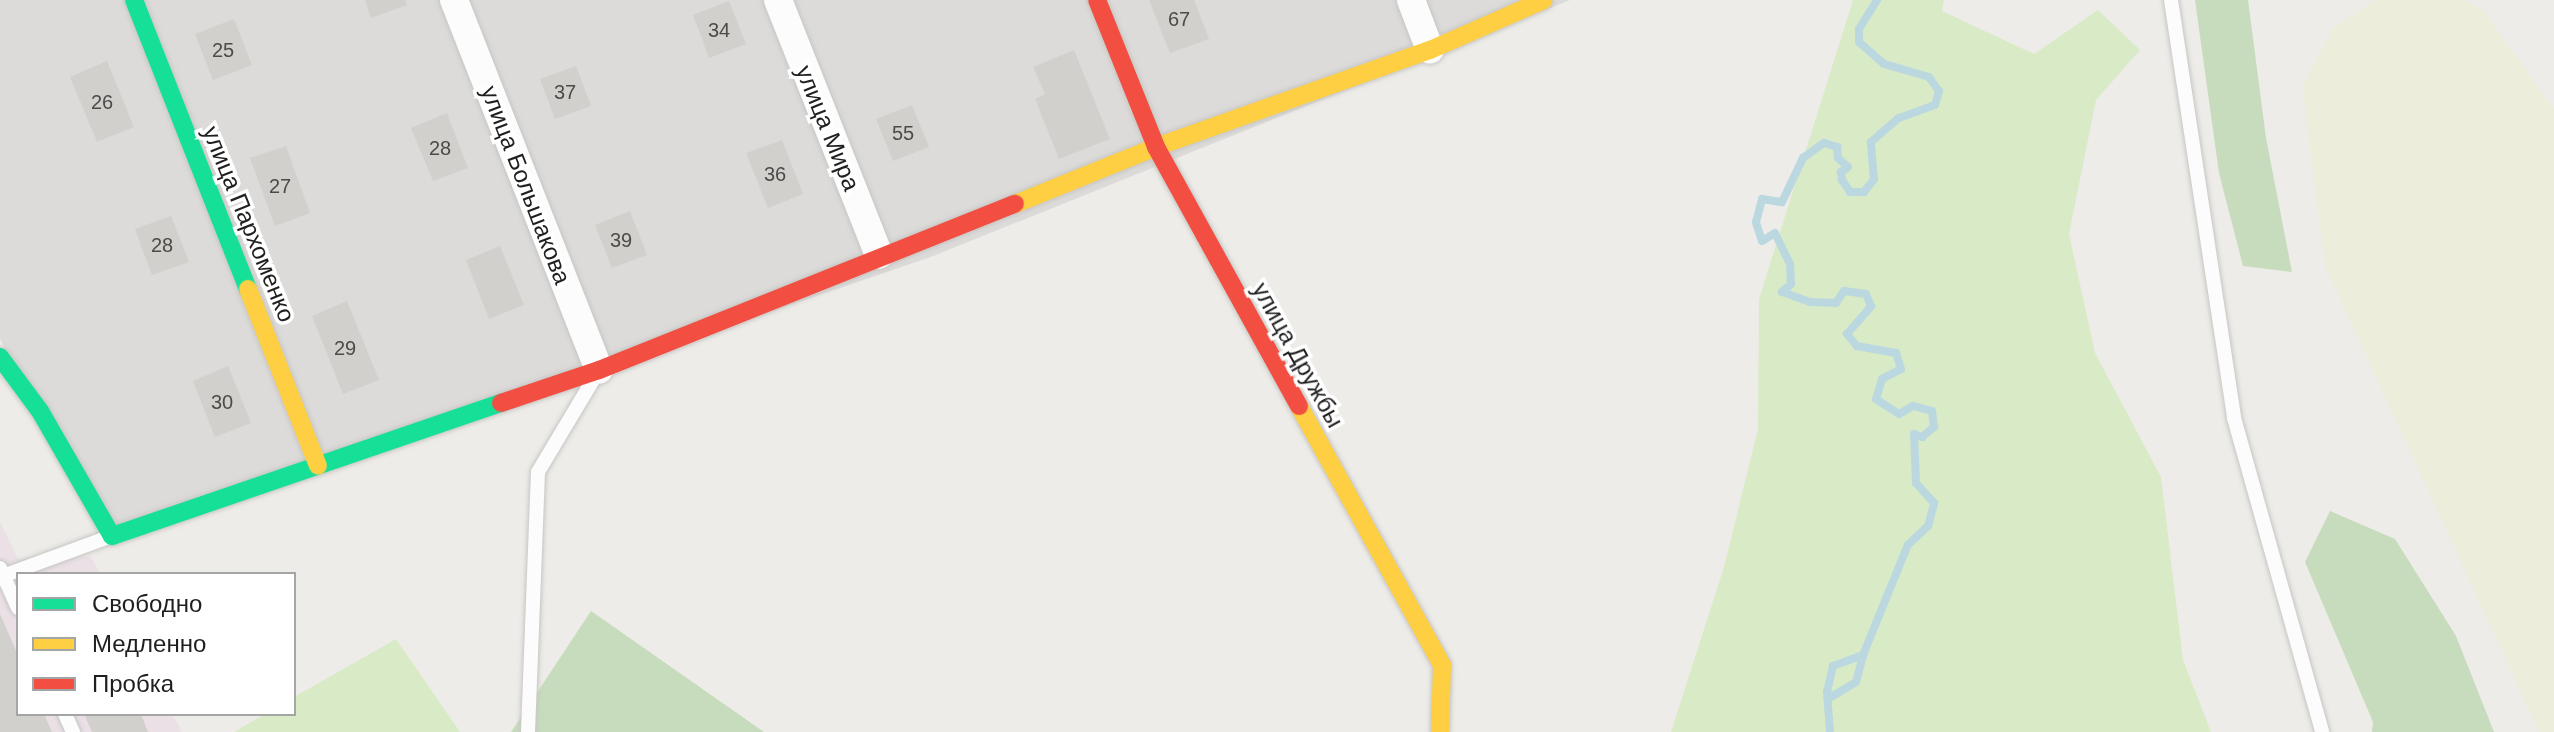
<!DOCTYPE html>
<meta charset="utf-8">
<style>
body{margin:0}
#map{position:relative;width:2554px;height:732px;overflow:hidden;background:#edece8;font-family:Helvetica,sans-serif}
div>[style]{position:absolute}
.residential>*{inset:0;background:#dcdbd9}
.industrial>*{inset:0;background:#ebe0e6}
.farmland>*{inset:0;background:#eceddb}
.grass>*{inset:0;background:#d9ebc6}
.forest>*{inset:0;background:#c7dcbd}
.stream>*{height:8px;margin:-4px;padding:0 4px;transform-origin:4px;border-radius:4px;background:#bbd8e0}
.building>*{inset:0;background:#d2d0cc}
.roads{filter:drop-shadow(0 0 2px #c6c6c4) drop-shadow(0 0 2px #c6c6c4)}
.lane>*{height:14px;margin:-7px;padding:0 7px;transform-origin:7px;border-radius:7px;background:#fcfcfc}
.street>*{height:28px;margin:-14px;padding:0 14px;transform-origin:14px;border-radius:14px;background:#fcfcfc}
.fast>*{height:18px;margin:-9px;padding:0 9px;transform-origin:9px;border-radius:9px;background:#16e098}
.slow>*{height:18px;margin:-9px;padding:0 9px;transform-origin:9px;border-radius:9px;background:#ffcf43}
.jam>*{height:18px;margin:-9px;padding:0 9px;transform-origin:9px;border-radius:9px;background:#f24e42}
span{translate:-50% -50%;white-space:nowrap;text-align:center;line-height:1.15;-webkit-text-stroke:7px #fff;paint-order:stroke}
.number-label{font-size:20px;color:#4c4b4a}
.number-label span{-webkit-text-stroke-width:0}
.street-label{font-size:24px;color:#1f1f1f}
.legend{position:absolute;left:16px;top:572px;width:280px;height:144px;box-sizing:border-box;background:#fff;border:2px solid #a5a5a5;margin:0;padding:10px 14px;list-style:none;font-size:24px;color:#1f1f1f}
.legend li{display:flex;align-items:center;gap:16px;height:40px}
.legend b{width:40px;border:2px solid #a5a5a5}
</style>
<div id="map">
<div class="residential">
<div style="clip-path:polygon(0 0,1570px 0,928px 258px,112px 536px,0 339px)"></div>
</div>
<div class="industrial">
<div style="clip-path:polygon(0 522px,18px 559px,91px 557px,100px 574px,18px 574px,18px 714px,172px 714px,182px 732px,0 732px)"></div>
</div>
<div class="farmland">
<div style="clip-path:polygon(2377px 0,2463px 0,2483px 10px,2554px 109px,2554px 732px,2539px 732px,2325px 266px,2302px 87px,2334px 27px)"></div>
</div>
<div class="grass">
<div style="clip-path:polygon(1853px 0,1944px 0,1942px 11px,2034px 54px,2098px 10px,2140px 50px,2096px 100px,2069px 234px,2095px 353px,2161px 477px,2183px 660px,2211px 732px,1671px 732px,1724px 567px,1758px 429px,1759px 299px)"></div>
<div style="clip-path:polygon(396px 639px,460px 732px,234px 732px,265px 714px,294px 714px,294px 697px)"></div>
</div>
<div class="forest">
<div style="clip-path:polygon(2195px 0,2248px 0,2266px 138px,2292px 272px,2243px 266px,2219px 173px)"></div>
<div style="clip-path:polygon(2330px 511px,2395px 539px,2456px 636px,2494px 732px,2372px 732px,2373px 722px,2305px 562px)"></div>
<div style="clip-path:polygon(591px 611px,764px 732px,511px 732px)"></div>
</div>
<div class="stream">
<div style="left:1831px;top:697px;width:29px;rotate:-31deg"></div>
<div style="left:1856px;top:682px;width:28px;rotate:-75deg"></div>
<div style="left:1830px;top:732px;width:40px;rotate:-94.3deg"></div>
<div style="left:1827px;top:692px;width:27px;rotate:-77deg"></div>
<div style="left:1833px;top:666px;width:32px;rotate:-20deg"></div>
<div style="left:1863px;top:655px;width:119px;rotate:-67.8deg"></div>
<div style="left:1908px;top:545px;width:28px;rotate:-44deg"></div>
<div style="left:1928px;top:526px;width:24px;rotate:-75deg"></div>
<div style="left:1934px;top:503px;width:27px;rotate:-132deg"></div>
<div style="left:1916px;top:483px;width:49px;rotate:-92.3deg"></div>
<div style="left:1914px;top:434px;width:9px;rotate:21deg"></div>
<div style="left:1922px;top:437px;width:16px;rotate:-40deg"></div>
<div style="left:1934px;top:427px;width:16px;rotate:-97deg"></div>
<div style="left:1932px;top:411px;width:20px;rotate:-165deg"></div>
<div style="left:1913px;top:406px;width:16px;rotate:150deg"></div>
<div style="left:1899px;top:414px;width:27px;rotate:-147deg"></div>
<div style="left:1876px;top:399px;width:21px;rotate:-73deg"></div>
<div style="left:1882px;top:379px;width:21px;rotate:-28deg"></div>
<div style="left:1901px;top:369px;width:17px;rotate:-107deg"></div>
<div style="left:1896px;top:353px;width:40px;rotate:-170deg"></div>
<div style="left:1857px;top:346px;width:16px;rotate:-130deg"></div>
<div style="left:1847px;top:334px;width:37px;rotate:-49deg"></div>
<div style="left:1871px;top:306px;width:13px;rotate:-113deg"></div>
<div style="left:1866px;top:294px;width:22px;rotate:-172deg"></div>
<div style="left:1844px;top:291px;width:14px;rotate:124deg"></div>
<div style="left:1836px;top:303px;width:26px;rotate:-178deg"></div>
<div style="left:1810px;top:302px;width:30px;rotate:-160deg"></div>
<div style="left:1782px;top:292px;width:12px;rotate:-42deg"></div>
<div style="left:1791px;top:284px;width:20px;rotate:-93deg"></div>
<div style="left:1790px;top:264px;width:34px;rotate:-116deg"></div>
<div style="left:1775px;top:233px;width:15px;rotate:148deg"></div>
<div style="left:1762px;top:241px;width:20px;rotate:-108deg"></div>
<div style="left:1756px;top:222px;width:24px;rotate:-75deg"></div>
<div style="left:1762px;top:199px;width:20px;rotate:9deg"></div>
<div style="left:1782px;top:202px;width:49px;rotate:-64.5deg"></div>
<div style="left:1803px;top:158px;width:26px;rotate:-36deg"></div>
<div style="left:1824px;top:143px;width:14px;rotate:17deg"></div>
<div style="left:1837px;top:147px;width:11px;rotate:85deg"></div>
<div style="left:1838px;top:158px;width:13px;rotate:42deg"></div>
<div style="left:1848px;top:167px;width:9px;rotate:144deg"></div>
<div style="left:1841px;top:172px;width:8px;rotate:83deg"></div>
<div style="left:1842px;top:180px;width:14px;rotate:56deg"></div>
<div style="left:1850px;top:192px;width:14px"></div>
<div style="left:1864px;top:192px;width:16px;rotate:-52deg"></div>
<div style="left:1874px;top:179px;width:37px;rotate:-95deg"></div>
<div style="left:1871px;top:142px;width:37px;rotate:-41deg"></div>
<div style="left:1899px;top:118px;width:38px;rotate:-20deg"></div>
<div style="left:1935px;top:105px;width:15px;rotate:-74deg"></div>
<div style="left:1939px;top:91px;width:17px;rotate:-126deg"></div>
<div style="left:1929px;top:77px;width:47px;rotate:-163.9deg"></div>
<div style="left:1884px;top:64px;width:33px;rotate:-139deg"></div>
<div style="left:1859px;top:42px;width:13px;rotate:-90deg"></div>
<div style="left:1859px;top:29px;width:34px;rotate:-58deg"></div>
</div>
<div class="building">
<div style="clip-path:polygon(365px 0,405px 0,407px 5px,371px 18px)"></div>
<div style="clip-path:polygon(1149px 0,1194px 0,1209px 39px,1170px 53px)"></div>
<div style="clip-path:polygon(729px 1px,746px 44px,709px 58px,693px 15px)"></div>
<div style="clip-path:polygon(234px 19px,252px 65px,213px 80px,195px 34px)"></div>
<div style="clip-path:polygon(1074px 50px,1110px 139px,1059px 159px,1035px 99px,1045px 94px,1033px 67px)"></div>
<div style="clip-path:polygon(107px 61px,134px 127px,97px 142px,70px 77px)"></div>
<div style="clip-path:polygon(576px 66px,591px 106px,555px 119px,540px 79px)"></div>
<div style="clip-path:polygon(912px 105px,929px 147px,893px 161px,876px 119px)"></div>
<div style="clip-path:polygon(447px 113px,468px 168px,433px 181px,411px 128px)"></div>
<div style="clip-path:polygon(782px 140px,803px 194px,768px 208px,746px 153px)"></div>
<div style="clip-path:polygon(286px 146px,310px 213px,275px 226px,250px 158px)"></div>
<div style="clip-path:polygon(630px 211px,647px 255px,612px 268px,595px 225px)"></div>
<div style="clip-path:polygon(171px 216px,189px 262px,152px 275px,135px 229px)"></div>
<div style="clip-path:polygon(500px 246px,524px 305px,489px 319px,466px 260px)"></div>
<div style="clip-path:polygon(347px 301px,379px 380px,343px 394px,312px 316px)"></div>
<div style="clip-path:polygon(228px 366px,251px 423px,215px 437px,193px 381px)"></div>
<div style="clip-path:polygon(0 614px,18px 655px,18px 714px,44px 714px,52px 732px,0 732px)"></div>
<div style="clip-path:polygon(84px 714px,141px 714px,148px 732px,92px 732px)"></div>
</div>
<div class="roads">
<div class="lane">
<div style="left:2171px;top:0;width:423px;rotate:81.4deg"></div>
<div style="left:2234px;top:418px;width:326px;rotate:74.3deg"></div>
<div style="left:0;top:568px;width:44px;rotate:65.8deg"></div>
<div style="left:0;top:577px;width:116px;rotate:-20.2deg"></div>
<div style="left:65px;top:714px;width:20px;rotate:66deg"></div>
<div style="left:528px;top:732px;width:260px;rotate:-87.8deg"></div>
<div style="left:538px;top:472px;width:107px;rotate:-59.1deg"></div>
</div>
<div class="street">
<div style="left:454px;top:0;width:397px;rotate:68.6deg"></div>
<div style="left:778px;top:0;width:274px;rotate:68.4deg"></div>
<div style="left:1411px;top:0;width:53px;rotate:69.2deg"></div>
</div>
<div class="fast">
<div style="left:134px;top:0;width:311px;rotate:68.5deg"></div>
<div style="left:0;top:357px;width:67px;rotate:53.5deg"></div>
<div style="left:40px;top:411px;width:144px;rotate:60.1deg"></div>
<div style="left:112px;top:536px;width:411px;rotate:-18.9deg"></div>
</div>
<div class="slow">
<div style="left:1015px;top:204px;width:152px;rotate:-22deg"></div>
<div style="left:1156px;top:147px;width:291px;rotate:-19.5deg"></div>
<div style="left:1430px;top:50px;width:124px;rotate:-23.7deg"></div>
<div style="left:248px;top:289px;width:190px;rotate:68.4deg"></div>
<div style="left:1299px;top:406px;width:296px;rotate:61.1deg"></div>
<div style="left:1442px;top:665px;width:67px;rotate:91.7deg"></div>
</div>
<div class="jam">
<div style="left:1097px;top:0;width:158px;rotate:68.1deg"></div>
<div style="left:1156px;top:147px;width:296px;rotate:61.1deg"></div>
<div style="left:501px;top:403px;width:103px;rotate:-18.6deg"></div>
<div style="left:599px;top:370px;width:448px;rotate:-21.8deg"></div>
</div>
</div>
<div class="number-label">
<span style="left:1179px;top:19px">67</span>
<span style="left:719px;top:30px">34</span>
<span style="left:223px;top:50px">25</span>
<span style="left:565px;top:92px">37</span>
<span style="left:102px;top:102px">26</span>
<span style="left:903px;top:133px">55</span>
<span style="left:440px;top:148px">28</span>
<span style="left:775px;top:174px">36</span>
<span style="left:280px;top:186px">27</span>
<span style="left:621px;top:240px">39</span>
<span style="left:162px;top:245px">28</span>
<span style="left:345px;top:348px">29</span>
<span style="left:222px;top:402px">30</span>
</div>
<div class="street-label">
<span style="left:828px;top:128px;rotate:68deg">улица Мира</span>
<span style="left:526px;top:185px;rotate:69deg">улица Большакова</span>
<span style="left:249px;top:224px;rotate:68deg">улица Пархоменко</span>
<span style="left:1298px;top:355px;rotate:61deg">улица Дружбы</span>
</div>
<ul class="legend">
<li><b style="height:10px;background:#16e098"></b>Свободно</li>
<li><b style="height:10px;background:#ffcf43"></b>Медленно</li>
<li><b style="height:10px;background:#f24e42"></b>Пробка</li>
</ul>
</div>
